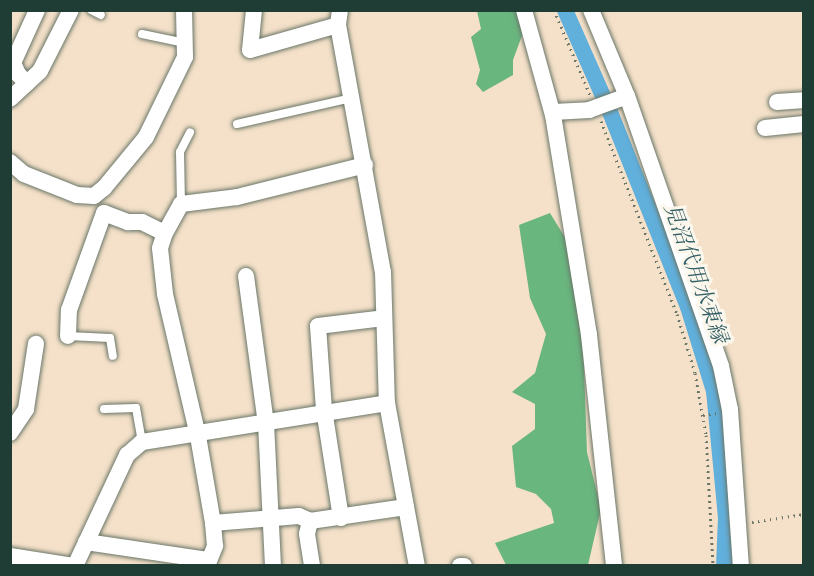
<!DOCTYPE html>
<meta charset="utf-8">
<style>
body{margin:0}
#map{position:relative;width:814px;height:576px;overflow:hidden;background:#f5e1c9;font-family:"Gentium Book Plus","Noto Serif JP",serif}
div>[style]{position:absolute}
.forest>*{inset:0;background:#6ab67f}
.canal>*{height:16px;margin:-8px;padding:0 8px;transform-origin:8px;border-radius:8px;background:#61afdb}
.path>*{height:3px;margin-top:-1.5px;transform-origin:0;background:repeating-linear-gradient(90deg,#6a7668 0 1.5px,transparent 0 6px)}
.roads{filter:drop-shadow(0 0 2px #6a7668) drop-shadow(0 0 2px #6a7668)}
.service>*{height:8px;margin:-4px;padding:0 4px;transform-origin:4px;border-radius:4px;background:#fff}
.minor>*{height:16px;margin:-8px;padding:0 8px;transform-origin:8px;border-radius:8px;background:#fff}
span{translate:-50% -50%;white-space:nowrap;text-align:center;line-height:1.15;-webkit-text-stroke:6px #fbf7ec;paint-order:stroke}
.water-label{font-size:21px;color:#335f66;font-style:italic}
.frame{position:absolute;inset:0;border:12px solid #1f3d34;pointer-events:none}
</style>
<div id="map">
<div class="forest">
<div style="clip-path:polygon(477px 11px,529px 11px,530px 14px,513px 60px,513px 75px,483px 92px,476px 84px,480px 70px,471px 37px,481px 29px)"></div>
<div style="clip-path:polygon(550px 213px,569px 244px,583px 340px,587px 452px,601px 509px,588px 565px,506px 565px,495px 543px,554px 523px,551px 509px,536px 494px,516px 487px,512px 446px,535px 429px,535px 404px,512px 392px,535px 373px,546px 334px,530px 298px,519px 225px)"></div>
</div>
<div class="canal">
<div style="left:565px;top:10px;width:111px;rotate:66.2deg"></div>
<div style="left:610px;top:112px;width:210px;rotate:68.2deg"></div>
<div style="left:688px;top:307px;width:88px;rotate:72.8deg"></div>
<div style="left:714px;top:391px;width:127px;rotate:84.6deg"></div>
<div style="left:726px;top:517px;width:49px;rotate:92.3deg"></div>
</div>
<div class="path">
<div style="left:554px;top:10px;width:92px;rotate:67deg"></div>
<div style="left:601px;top:121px;width:207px;rotate:68.5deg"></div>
<div style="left:677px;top:314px;width:62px;rotate:73deg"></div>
<div style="left:695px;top:373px;width:63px;rotate:79.9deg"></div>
<div style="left:706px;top:435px;width:131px;rotate:86.9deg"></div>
<div style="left:703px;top:415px;width:14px;rotate:-8deg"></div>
<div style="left:752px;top:522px;width:53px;rotate:-8.7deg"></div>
</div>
<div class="roads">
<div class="service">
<div style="left:91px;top:10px;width:11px;rotate:27deg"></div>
<div style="left:142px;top:34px;width:44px;rotate:11.8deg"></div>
<div style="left:237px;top:124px;width:117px;rotate:-12.8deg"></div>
<div style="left:181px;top:204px;width:52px;rotate:-91.1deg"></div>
<div style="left:180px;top:152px;width:22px;rotate:-63deg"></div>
<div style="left:68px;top:336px;width:42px;rotate:2.7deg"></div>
<div style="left:110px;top:338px;width:18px;rotate:81deg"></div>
<div style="left:104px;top:409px;width:32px;rotate:-2deg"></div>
<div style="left:136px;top:408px;width:35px;rotate:80deg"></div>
</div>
<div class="minor">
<div style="left:254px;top:10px;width:40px;rotate:95.7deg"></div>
<div style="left:250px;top:50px;width:91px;rotate:-15.9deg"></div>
<div style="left:340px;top:10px;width:15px;rotate:98deg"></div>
<div style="left:338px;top:25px;width:251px;rotate:79.7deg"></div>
<div style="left:383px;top:272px;width:131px;rotate:88.3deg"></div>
<div style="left:387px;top:403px;width:166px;rotate:79.6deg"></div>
<div style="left:524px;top:10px;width:109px;rotate:74.6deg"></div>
<div style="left:553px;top:115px;width:223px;rotate:80.7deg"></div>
<div style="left:589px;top:335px;width:232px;rotate:83.8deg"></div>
<div style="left:591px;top:10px;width:93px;rotate:67.3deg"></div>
<div style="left:627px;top:96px;width:286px;rotate:70.8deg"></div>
<div style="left:721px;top:366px;width:45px;rotate:78.4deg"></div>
<div style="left:730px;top:410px;width:156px;rotate:86deg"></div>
<div style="left:27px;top:83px;width:13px;rotate:-135deg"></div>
<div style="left:18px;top:74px;width:12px;rotate:-114deg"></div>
<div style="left:13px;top:63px;width:58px;rotate:-65.6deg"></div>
<div style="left:10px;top:99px;width:41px;rotate:-43deg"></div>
<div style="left:40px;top:71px;width:68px;rotate:-63.1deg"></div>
<div style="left:777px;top:102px;width:27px;rotate:-4deg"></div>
<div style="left:553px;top:112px;width:36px;rotate:-3deg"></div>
<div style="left:589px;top:110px;width:40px;rotate:-20.2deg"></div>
<div style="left:765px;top:128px;width:39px;rotate:-6deg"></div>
<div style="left:10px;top:162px;width:18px;rotate:41deg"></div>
<div style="left:24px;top:174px;width:57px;rotate:21.6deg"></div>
<div style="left:77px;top:195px;width:17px;rotate:3deg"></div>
<div style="left:94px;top:196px;width:13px;rotate:-39deg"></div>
<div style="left:104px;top:188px;width:66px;rotate:-50.5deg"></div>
<div style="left:146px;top:137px;width:89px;rotate:-64deg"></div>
<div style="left:185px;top:57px;width:47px;rotate:-91.2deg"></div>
<div style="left:246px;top:276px;width:148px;rotate:82.3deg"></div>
<div style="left:266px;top:423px;width:143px;rotate:87.2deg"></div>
<div style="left:68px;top:336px;width:26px;rotate:-88deg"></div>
<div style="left:69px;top:310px;width:103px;rotate:-70.2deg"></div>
<div style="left:104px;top:213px;width:26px;rotate:21deg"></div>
<div style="left:128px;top:222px;width:14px"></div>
<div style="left:142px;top:222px;width:25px;rotate:26deg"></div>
<div style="left:10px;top:433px;width:29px;rotate:-56deg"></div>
<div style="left:26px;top:409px;width:66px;rotate:-81.3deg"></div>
<div style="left:341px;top:518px;width:109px;rotate:-98.9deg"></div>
<div style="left:324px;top:410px;width:84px;rotate:-94.1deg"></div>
<div style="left:318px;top:326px;width:66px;rotate:-6.9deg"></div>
<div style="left:310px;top:521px;width:13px;rotate:103deg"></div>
<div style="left:307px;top:534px;width:32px;rotate:81deg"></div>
<div style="left:213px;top:523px;width:86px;rotate:-4.7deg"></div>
<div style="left:299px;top:516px;width:12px;rotate:24deg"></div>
<div style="left:310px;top:521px;width:97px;rotate:-8.3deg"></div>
<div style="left:86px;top:542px;width:123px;rotate:8.4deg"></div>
<div style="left:10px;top:556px;width:64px;rotate:9deg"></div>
<div style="left:75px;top:566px;width:123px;rotate:-64.9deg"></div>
<div style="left:127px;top:455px;width:20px;rotate:-41deg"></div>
<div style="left:142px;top:442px;width:248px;rotate:-9deg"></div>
<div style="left:207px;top:566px;width:22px;rotate:-68deg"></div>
<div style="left:215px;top:546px;width:23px;rotate:-95deg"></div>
<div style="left:213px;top:523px;width:88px;rotate:-99.8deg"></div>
<div style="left:198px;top:436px;width:146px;rotate:-103.1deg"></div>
<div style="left:165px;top:294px;width:46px;rotate:-96.2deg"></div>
<div style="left:160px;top:248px;width:16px;rotate:-72deg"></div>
<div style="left:165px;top:233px;width:33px;rotate:-61deg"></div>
<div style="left:181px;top:204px;width:56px;rotate:-7.1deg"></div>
<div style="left:237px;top:197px;width:132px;rotate:-14deg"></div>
<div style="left:460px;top:566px;width:4px"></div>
</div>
</div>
<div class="water-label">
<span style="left:696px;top:273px;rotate:70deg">見沼代用水東縁</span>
</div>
<div class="frame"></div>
</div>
